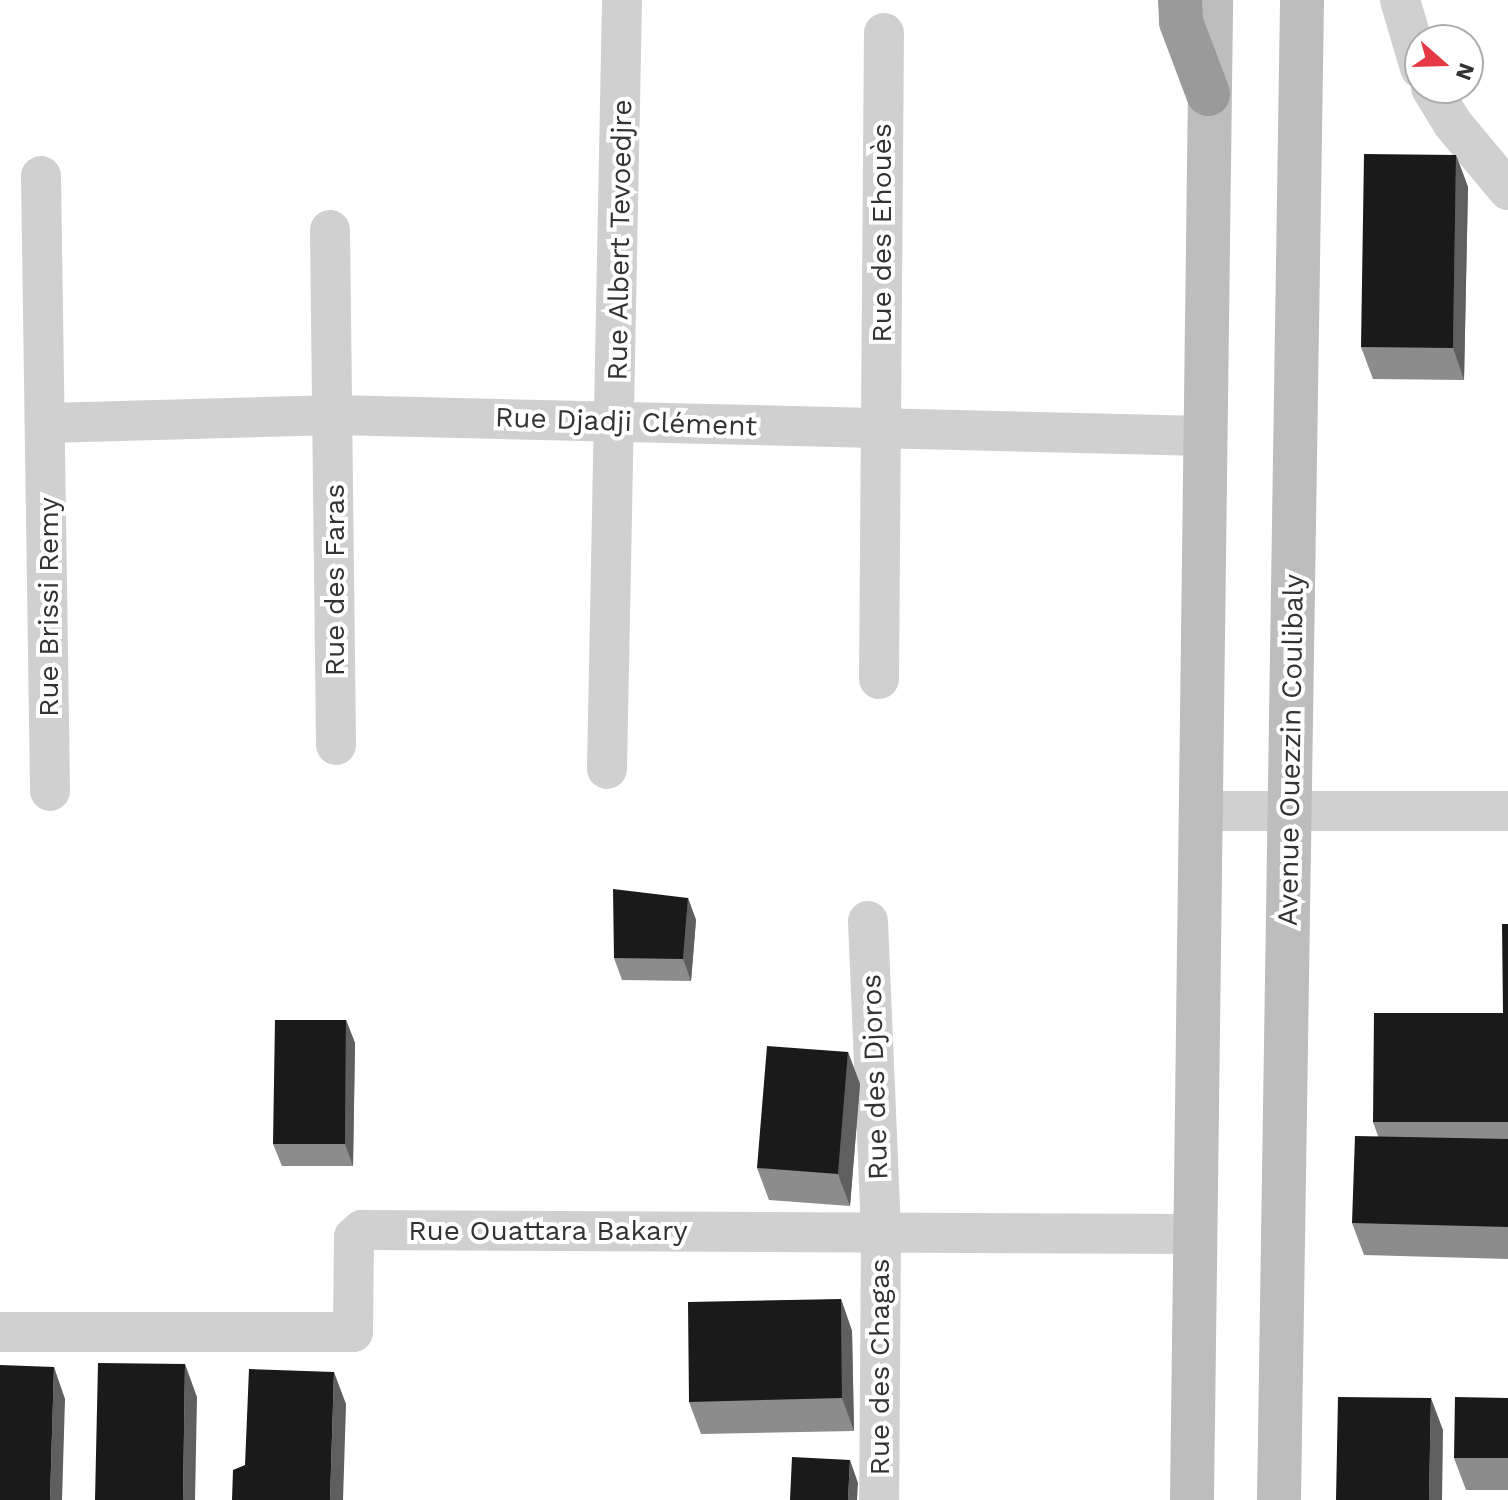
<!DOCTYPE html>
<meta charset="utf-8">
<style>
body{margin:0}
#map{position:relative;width:1508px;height:1500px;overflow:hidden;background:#fff;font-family:"Work Sans",sans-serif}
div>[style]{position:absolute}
.street>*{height:40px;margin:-20px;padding:0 20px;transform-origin:20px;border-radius:20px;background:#d0d0d0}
.secondary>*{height:44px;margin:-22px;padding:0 22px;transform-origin:22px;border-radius:22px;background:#bdbdbd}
.highway>*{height:44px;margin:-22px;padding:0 22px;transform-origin:22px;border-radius:22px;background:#9a9a9a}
.wall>*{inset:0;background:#8c8c8c}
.shaded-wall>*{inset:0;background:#5f5f5f}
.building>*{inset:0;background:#1a1a1a}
span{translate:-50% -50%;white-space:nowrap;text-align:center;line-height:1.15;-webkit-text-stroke:8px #fff;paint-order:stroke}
.street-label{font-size:28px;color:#333}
.north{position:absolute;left:1404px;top:24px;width:80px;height:80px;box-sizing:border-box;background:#fff;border:2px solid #adadad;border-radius:50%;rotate:110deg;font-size:22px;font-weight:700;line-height:32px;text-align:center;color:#333}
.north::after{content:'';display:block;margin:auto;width:28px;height:36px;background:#e63946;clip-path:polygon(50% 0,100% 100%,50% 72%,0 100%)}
</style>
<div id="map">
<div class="street">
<div style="left:1400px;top:0;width:71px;rotate:73.6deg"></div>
<div style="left:1431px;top:88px;width:42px;rotate:58.6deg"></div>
<div style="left:1453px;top:124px;width:86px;rotate:50.2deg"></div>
<div style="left:41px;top:176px;width:615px;rotate:89.16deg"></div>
<div style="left:330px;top:230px;width:515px;rotate:89.33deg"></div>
<div style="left:48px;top:423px;width:287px;rotate:-1.6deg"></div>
<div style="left:335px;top:415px;width:870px;rotate:1.38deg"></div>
<div style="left:879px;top:679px;width:646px;rotate:-89.56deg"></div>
<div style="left:607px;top:769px;width:769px;rotate:-88.88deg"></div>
<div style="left:1200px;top:811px;width:308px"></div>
<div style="left:868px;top:921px;width:312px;rotate:87.6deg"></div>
<div style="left:881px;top:1233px;width:267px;rotate:90.4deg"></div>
<div style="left:0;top:1332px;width:353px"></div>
<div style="left:353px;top:1332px;width:95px;rotate:-89.4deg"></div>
<div style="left:354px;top:1237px;width:11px;rotate:-41deg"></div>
<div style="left:362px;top:1230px;width:833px;rotate:0.28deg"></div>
</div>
<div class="secondary">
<div style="left:1192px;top:1500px;width:1500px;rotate:-89.27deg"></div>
<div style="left:1279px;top:1500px;width:1500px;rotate:-89.12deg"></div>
</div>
<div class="highway">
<div style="left:1180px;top:0;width:22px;rotate:87deg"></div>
<div style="left:1181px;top:22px;width:77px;rotate:69.4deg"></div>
</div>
<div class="wall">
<div style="clip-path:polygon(1456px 155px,1468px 187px,1464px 380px,1373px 379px,1361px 347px)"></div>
<div style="clip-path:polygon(688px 898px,696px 920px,691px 981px,622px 980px,614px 958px)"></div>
<div style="clip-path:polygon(1508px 924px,1508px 1259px,1364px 1255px,1352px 1223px,1378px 1136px,1373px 1122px,1503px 1013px)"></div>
<div style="clip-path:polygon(346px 1020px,355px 1043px,353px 1166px,282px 1166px,273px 1144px)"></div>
<div style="clip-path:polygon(848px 1052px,860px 1084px,850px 1206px,769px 1200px,757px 1168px)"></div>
<div style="clip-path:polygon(841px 1299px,852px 1331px,854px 1431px,701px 1434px,689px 1402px)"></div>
<div style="clip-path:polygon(1508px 1398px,1508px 1490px,1466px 1490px,1454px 1458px)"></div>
</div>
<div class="shaded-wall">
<div style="clip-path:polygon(1456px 155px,1468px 187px,1464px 380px,1453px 348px)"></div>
<div style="clip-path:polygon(688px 898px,696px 920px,691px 981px,683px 959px)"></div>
<div style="clip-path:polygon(346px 1020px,355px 1043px,353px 1166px,345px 1144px)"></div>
<div style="clip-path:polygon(848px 1052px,860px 1084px,850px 1206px,838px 1174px)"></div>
<div style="clip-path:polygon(841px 1299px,852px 1331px,854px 1431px,842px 1398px)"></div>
<div style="clip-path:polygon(185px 1364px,197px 1397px,195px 1500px,183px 1500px)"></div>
<div style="clip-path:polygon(54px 1367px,65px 1399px,62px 1500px,50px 1500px)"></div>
<div style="clip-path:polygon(334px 1372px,346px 1404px,343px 1500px,330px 1500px)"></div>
<div style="clip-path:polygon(1431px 1398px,1443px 1430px,1442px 1500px,1429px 1500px)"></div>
<div style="clip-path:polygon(850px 1460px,858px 1483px,857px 1500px,848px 1500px)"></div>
</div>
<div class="building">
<div style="clip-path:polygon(1364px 154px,1456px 155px,1453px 348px,1361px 347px)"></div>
<div style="clip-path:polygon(613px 889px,688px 898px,683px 959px,614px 958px)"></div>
<div style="clip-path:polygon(1502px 924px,1508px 924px,1508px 1013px,1503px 1013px)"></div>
<div style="clip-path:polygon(1374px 1013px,1508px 1013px,1508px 1122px,1373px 1122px)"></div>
<div style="clip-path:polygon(275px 1020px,346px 1020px,345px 1144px,273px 1144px)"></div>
<div style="clip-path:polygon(767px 1046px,848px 1052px,838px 1174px,757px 1168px)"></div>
<div style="clip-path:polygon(1355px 1136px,1508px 1139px,1508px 1227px,1352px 1223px)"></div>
<div style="clip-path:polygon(841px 1299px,842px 1398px,689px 1402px,688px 1302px)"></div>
<div style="clip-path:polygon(98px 1363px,185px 1364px,183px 1500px,95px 1500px)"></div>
<div style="clip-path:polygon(0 1365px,54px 1367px,50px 1500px,0 1500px)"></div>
<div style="clip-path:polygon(249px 1369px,334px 1372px,330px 1500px,232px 1500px,233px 1470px,245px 1465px)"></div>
<div style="clip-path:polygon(1338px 1397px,1431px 1398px,1429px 1500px,1336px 1500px)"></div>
<div style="clip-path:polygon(1455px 1397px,1508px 1398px,1508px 1458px,1454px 1458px)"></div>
<div style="clip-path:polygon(792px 1457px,850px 1460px,848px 1500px,790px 1500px)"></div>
</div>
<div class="street-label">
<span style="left:882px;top:233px;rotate:-90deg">Rue des Ehouès</span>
<span style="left:620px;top:240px;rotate:-89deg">Rue Albert Tevoedjre</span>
<span style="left:626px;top:422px;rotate:2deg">Rue Djadji Clément</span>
<span style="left:335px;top:580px;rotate:-90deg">Rue des Faras</span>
<span style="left:49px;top:607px;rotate:-90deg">Rue Brissi Remy</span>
<span style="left:1291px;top:750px;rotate:-89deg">Avenue Ouezzin Coulibaly</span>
<span style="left:875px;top:1077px;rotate:-92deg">Rue des Djoros</span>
<span style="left:548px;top:1231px">Rue Ouattara Bakary</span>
<span style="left:880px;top:1367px;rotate:-90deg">Rue des Chagas</span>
</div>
<div class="north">N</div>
</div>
